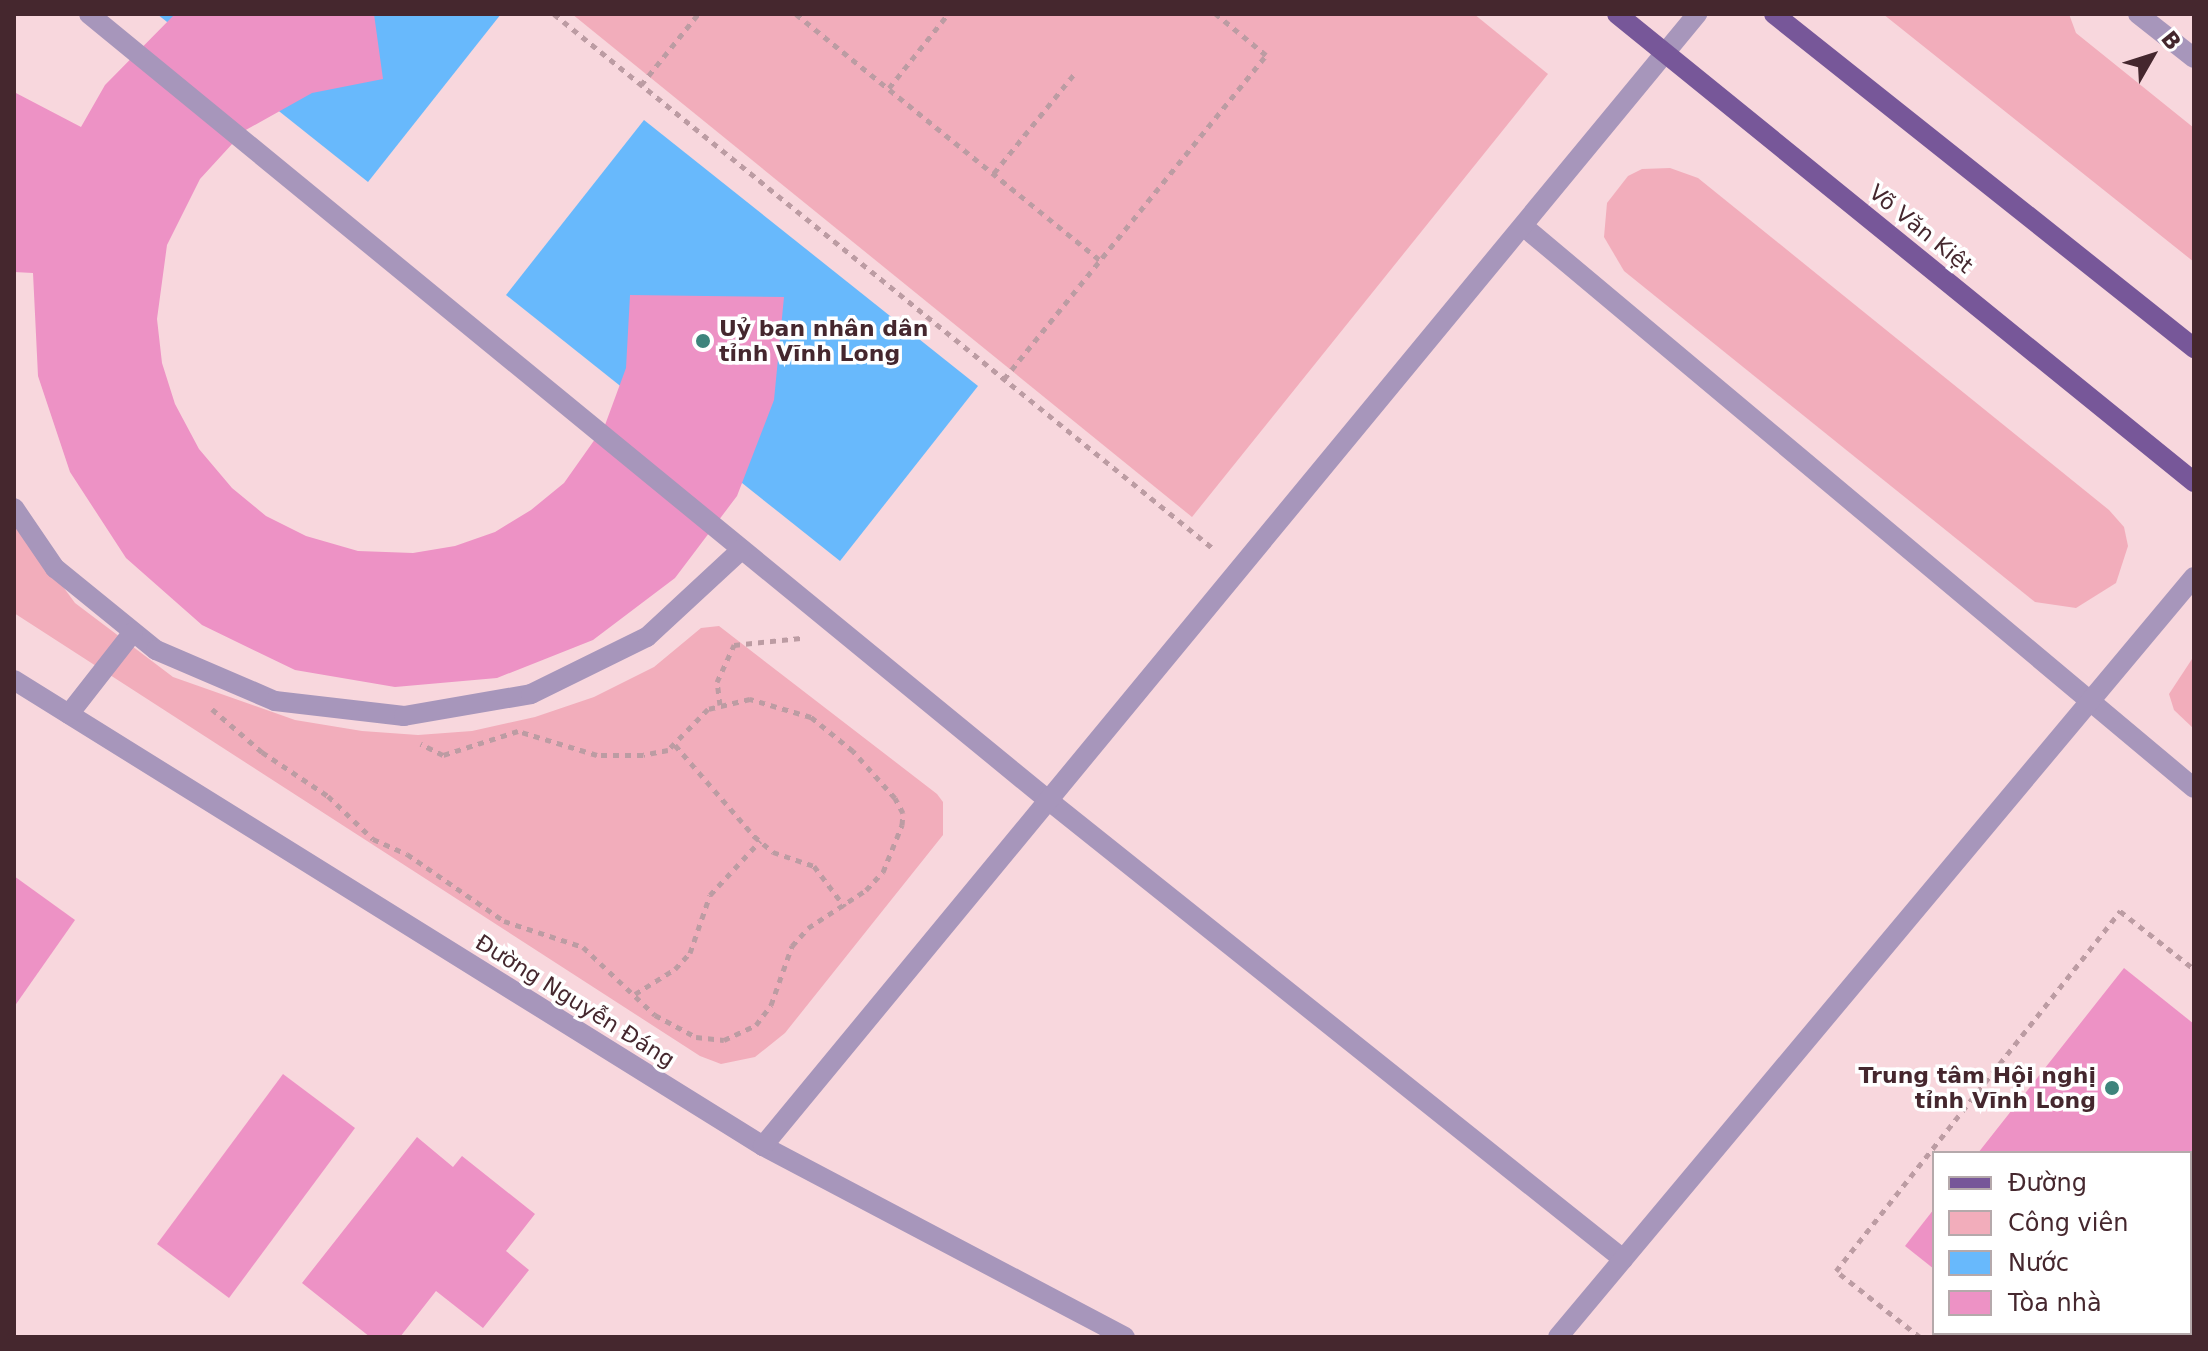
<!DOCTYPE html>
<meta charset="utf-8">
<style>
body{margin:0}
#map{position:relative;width:2208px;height:1351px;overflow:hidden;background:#f8d7dd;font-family:"DejaVu Sans",sans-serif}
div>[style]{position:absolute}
.green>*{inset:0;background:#f2adbb}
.water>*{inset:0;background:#68b9fc}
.building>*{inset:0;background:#ed92c5}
.path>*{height:5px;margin-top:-2.5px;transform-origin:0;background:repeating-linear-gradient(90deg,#bc9ca3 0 6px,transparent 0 12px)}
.minor>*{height:20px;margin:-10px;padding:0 10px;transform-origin:10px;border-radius:10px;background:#a796bb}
.major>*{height:20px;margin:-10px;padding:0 10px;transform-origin:10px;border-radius:10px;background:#775799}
.dots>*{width:22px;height:22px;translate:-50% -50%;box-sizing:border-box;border:4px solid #fff;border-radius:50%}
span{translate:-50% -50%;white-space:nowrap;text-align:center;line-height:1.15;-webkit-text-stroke:7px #fff;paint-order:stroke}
.street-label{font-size:22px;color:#45272e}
.poi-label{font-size:22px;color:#45272e;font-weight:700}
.left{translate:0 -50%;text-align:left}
.right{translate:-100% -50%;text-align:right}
.frame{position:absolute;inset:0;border:16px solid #45272e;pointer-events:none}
.legend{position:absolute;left:1932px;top:1151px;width:260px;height:184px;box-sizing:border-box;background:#fff;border:2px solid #b5a9ab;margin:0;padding:10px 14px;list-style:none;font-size:24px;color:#45272e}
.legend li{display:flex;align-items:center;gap:16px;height:40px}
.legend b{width:40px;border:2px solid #b5a9ab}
.north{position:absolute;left:2112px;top:16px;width:80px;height:80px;-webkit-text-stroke:6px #fff;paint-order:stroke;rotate:51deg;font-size:22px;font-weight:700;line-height:32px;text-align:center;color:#45272e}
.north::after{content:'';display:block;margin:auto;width:28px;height:36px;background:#45272e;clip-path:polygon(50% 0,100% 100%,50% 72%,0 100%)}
</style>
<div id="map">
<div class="green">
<div style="clip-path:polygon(572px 14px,1474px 14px,1548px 74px,1192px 517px)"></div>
<div style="clip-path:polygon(1883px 14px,2069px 14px,2076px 33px,2194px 128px,2194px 262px)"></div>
<div style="clip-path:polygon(1670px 168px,1698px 178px,2109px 510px,2124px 527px,2128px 546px,2116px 583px,2076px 608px,2035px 602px,1624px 271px,1604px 237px,1607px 203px,1628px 176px,1642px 169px)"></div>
<div style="clip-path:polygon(14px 520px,75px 603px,173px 677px,295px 720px,362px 731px,418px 735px,472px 731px,535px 717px,594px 697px,654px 667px,701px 628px,719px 626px,937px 794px,943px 802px,943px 835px,785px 1033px,755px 1057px,721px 1064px,700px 1056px,14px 613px)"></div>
<div style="clip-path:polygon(2194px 656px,2194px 729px,2174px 710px,2169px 694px)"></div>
</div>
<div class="water">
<div style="clip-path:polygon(157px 14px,501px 14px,368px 182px)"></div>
<div style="clip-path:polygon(644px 120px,978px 386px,840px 561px,506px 295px)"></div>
</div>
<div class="building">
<div style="clip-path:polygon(175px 14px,374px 14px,383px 79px,312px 93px,244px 131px,200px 179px,167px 245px,157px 319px,162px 363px,175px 404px,199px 449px,232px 488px,266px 516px,306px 536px,358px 551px,413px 553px,455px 546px,495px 532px,531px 510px,564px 483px,605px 425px,626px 368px,630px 295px,784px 297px,774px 400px,737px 496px,675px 578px,593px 640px,497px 678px,395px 687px,295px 670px,202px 625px,126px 558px,70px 472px,38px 376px,33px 273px,14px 272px,14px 92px,81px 127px,105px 85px)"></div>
<div style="clip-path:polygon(14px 876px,75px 920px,14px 1007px)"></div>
<div style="clip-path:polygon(2124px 968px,2194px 1024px,2194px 1337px,2019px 1337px,2014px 1333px,2190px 1333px,2190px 1153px,1978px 1153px)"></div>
<div style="clip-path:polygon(283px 1074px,355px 1128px,229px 1298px,157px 1244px)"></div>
<div style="clip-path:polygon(417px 1137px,453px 1167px,462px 1156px,535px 1214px,506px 1251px,529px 1270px,483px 1328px,436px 1291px,400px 1337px,370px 1337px,302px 1283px)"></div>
<div style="clip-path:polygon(1934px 1209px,1934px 1269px,1905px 1246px)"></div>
</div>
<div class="path">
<div style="left:554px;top:14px;width:851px;rotate:39.04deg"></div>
<div style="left:796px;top:14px;width:391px;rotate:39deg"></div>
<div style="left:641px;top:85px;width:91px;rotate:-51.2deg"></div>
<div style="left:889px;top:88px;width:95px;rotate:-51.4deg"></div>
<div style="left:994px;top:173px;width:129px;rotate:-51deg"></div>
<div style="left:1004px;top:379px;width:417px;rotate:-51deg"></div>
<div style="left:1266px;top:55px;width:65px;rotate:-140.6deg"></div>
<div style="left:720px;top:705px;width:23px;rotate:-97deg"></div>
<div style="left:717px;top:682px;width:41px;rotate:-65.3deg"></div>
<div style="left:734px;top:645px;width:67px;rotate:-6deg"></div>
<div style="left:212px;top:709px;width:66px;rotate:40.7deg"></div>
<div style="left:262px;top:752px;width:79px;rotate:33.7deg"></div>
<div style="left:328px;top:796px;width:62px;rotate:43.7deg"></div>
<div style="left:373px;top:839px;width:37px;rotate:24deg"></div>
<div style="left:407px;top:854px;width:118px;rotate:34.6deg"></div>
<div style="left:504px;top:921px;width:83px;rotate:18.2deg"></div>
<div style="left:583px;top:947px;width:99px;rotate:43.4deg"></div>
<div style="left:655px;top:1015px;width:47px;rotate:28.2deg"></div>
<div style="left:696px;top:1037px;width:28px;rotate:6deg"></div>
<div style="left:724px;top:1040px;width:35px;rotate:-25deg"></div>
<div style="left:756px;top:1025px;width:25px;rotate:-53deg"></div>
<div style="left:771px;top:1005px;width:63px;rotate:-70.4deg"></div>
<div style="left:792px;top:946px;width:24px;rotate:-48deg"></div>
<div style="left:808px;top:928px;width:69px;rotate:-33.2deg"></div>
<div style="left:866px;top:890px;width:25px;rotate:-47deg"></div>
<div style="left:883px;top:872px;width:51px;rotate:-68deg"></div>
<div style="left:902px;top:825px;width:12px;rotate:-85deg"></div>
<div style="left:903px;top:813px;width:17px;rotate:-118deg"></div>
<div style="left:895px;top:798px;width:63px;rotate:-131.8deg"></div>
<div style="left:853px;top:751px;width:54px;rotate:-141deg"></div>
<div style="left:811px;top:717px;width:64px;rotate:-163.6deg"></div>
<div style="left:750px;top:699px;width:43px;rotate:166.6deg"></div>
<div style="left:708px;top:709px;width:57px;rotate:134.3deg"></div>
<div style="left:668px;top:750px;width:25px;rotate:169deg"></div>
<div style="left:643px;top:755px;width:46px;rotate:180deg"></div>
<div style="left:597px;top:755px;width:83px;rotate:-163.1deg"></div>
<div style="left:518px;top:731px;width:79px;rotate:162.3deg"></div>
<div style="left:443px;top:755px;width:25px;rotate:-153deg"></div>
<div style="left:675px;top:745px;width:121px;rotate:49deg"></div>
<div style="left:754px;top:836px;width:25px;rotate:40deg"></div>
<div style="left:773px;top:852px;width:43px;rotate:18.9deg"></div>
<div style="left:814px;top:866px;width:51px;rotate:52.9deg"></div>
<div style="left:635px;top:994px;width:47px;rotate:-32deg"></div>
<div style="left:675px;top:969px;width:22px;rotate:-47deg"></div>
<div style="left:690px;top:953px;width:61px;rotate:-71deg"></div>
<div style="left:710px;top:895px;width:74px;rotate:-47.2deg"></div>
<div style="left:1920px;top:1337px;width:107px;rotate:-141.8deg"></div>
<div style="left:1836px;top:1271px;width:459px;rotate:-51.7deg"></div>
<div style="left:2120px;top:911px;width:94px;rotate:38.1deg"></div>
</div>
<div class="minor">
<div style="left:89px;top:14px;width:1240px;rotate:39.34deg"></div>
<div style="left:1048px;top:800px;width:736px;rotate:38.6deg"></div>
<div style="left:2138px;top:14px;width:71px;rotate:38.2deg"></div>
<div style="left:1523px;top:226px;width:875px;rotate:39.95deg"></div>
<div style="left:14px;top:508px;width:73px;rotate:55.7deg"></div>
<div style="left:55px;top:568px;width:130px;rotate:39.1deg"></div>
<div style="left:156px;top:650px;width:129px;rotate:23.2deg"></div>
<div style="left:275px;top:701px;width:130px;rotate:6.6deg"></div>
<div style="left:404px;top:716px;width:129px;rotate:-9.8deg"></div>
<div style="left:531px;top:694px;width:129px;rotate:-26.2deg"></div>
<div style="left:647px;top:637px;width:129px;rotate:-42.8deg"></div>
<div style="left:14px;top:680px;width:882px;rotate:31.89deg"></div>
<div style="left:763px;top:1146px;width:409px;rotate:27.8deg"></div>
<div style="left:69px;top:714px;width:104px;rotate:-52deg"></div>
<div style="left:763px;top:1146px;width:1468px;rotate:-50.47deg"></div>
<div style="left:1558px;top:1337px;width:991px;rotate:-50.08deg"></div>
</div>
<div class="major">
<div style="left:1617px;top:14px;width:743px;rotate:39.05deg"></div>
<div style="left:1774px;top:14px;width:537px;rotate:38.49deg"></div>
</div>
<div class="dots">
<div style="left:703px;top:341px;background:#3e847c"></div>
<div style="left:2112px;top:1088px;background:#3e847c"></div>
</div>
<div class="street-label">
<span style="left:1921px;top:229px;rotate:39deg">Võ Văn Kiệt</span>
<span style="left:575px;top:1001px;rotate:32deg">Đường Nguyễn Đáng</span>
</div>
<div class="poi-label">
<span class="left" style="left:719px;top:341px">Uỷ ban nhân dân<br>tỉnh Vĩnh Long</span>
<span class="right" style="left:2096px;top:1088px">Trung tâm Hội nghị<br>tỉnh Vĩnh Long</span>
</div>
<div class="frame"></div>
<ul class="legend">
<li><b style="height:10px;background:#775799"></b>Đường</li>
<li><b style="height:22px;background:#f2adbb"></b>Công viên</li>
<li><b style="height:22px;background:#68b9fc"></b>Nước</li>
<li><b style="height:22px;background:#ed92c5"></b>Tòa nhà</li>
</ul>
<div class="north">B</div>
</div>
